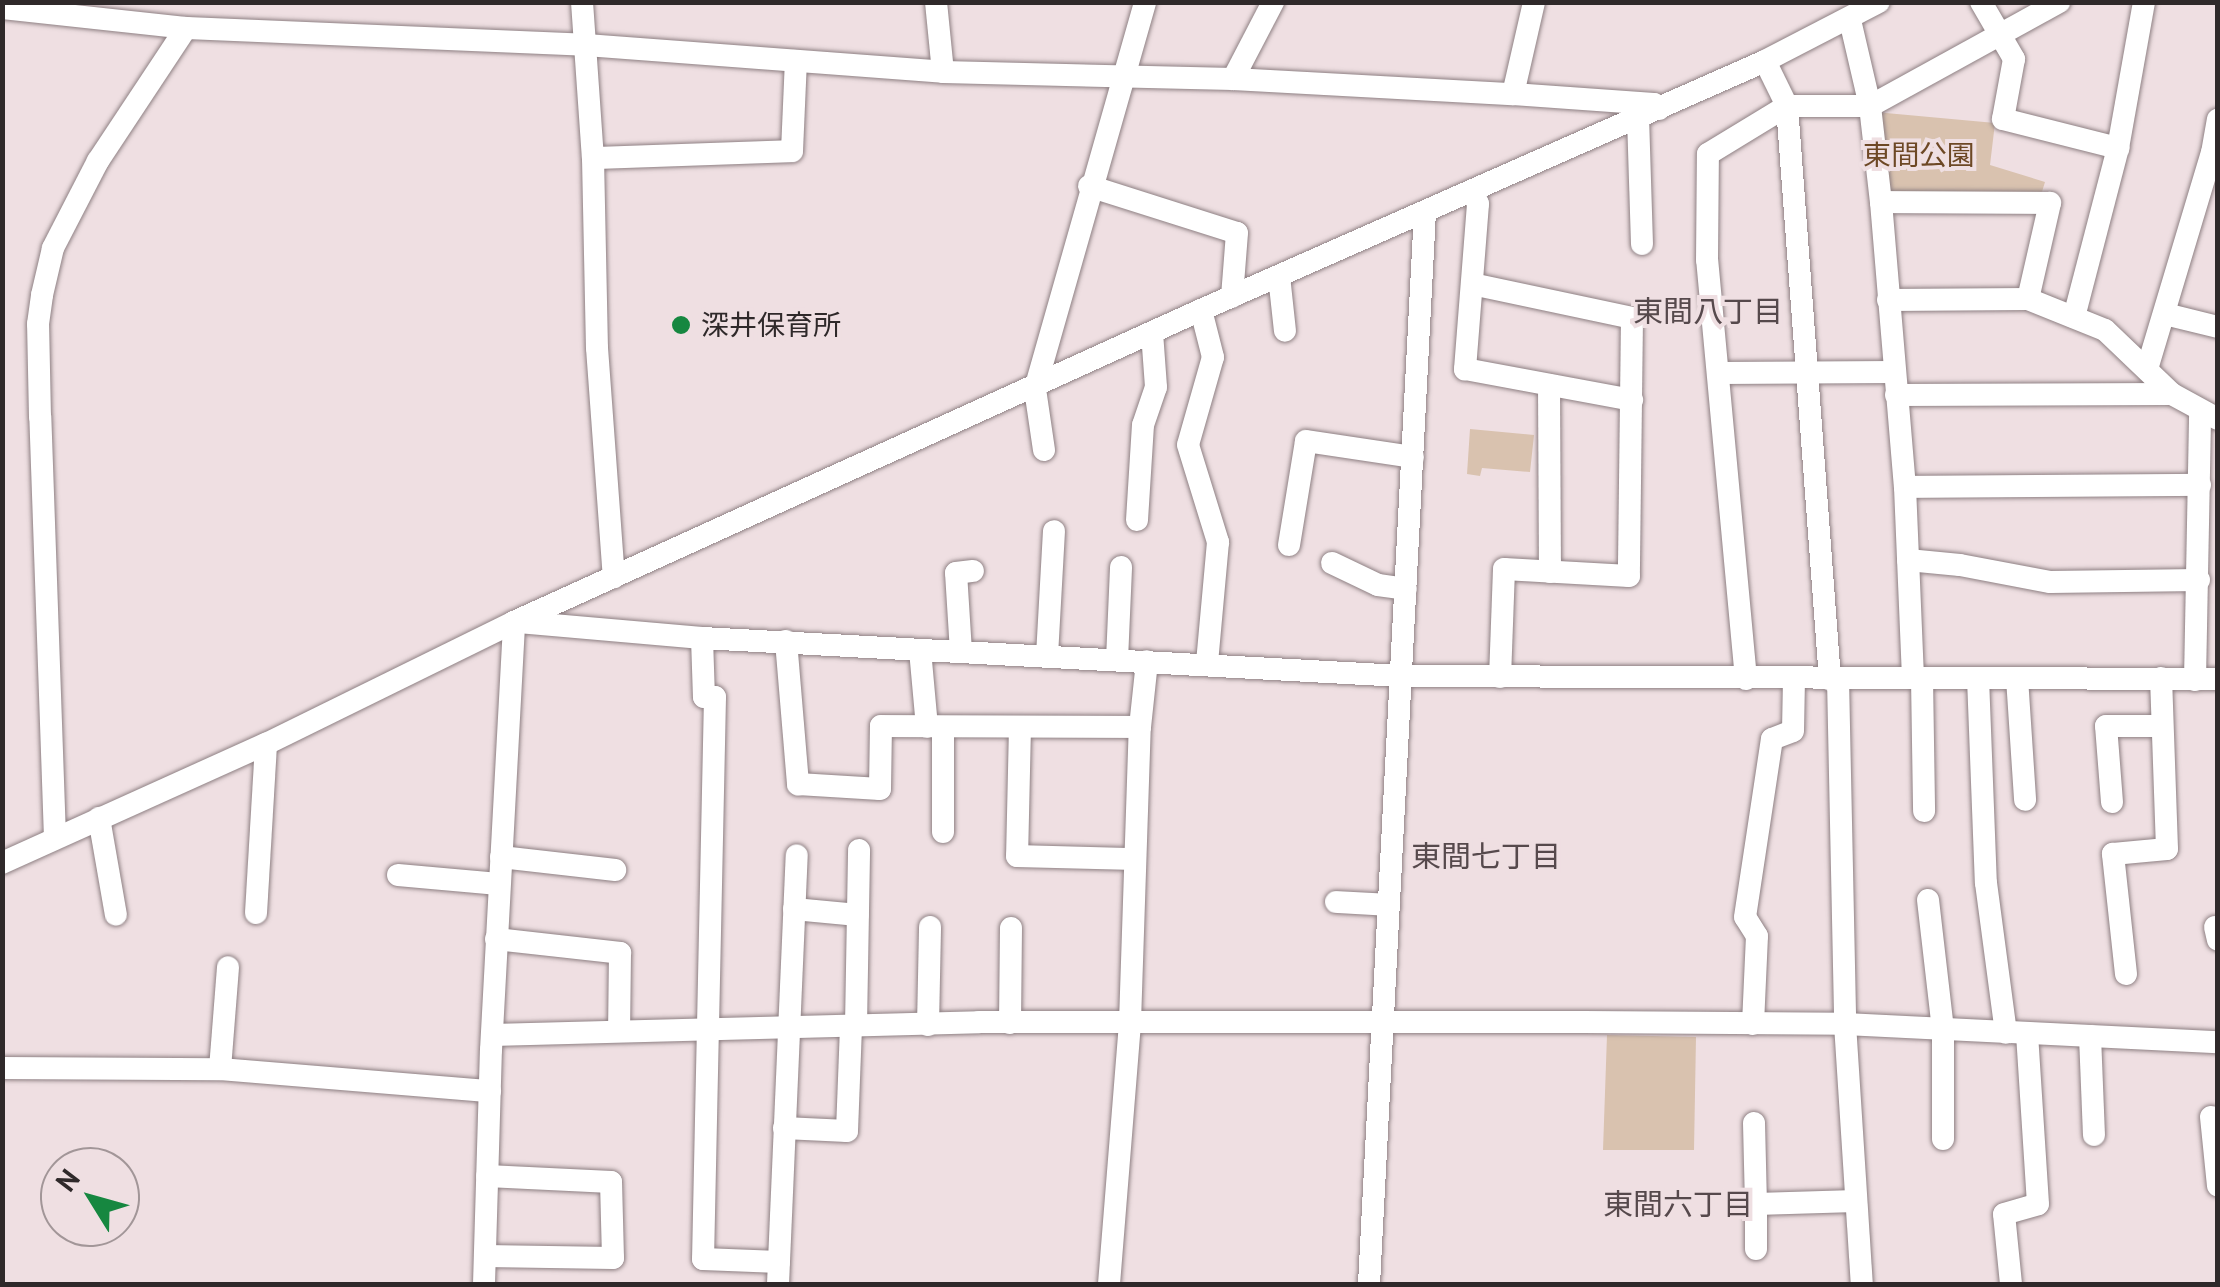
<!DOCTYPE html>
<meta charset="utf-8">
<style>
body{margin:0}
#map{position:relative;width:2220px;height:1287px;overflow:hidden;background:#efdfe2;font-family:"PT Sans","Noto Sans JP",sans-serif}
div>[style]{position:absolute}
.green>*{inset:0;background:#d9c2af}
.roads{filter:drop-shadow(0 0 2px #8e8083) drop-shadow(0 0 2px #8e8083)}
.minor>*{height:22px;margin:-11px;padding:0 11px;transform-origin:11px;border-radius:11px;background:#fff}
.dots>*{width:28px;height:28px;translate:-50% -50%;box-sizing:border-box;border:5px solid #efdfe2;border-radius:50%}
span{translate:-50% -50%;white-space:nowrap;text-align:center;line-height:1.15;-webkit-text-stroke:8px #efdfe2;paint-order:stroke}
.park-label{font-size:28px;color:#6d4825}
.poi-label{font-size:28px;color:#2f292a}
.left{translate:0 -50%;text-align:left}
.neighbourhood-label{font-size:30px;color:#56494c}
.frame{position:absolute;inset:0;border:5px solid #2f292a;pointer-events:none}
.north{position:absolute;left:40px;top:1147px;width:100px;height:100px;box-sizing:border-box;background:#efdfe2;border:2px solid #a29698;border-radius:50%;rotate:307deg;font-size:28px;font-weight:700;line-height:40px;text-align:center;color:#2f292a}
.north::after{content:'';display:block;margin:auto;width:35px;height:45px;background:#168740;clip-path:polygon(50% 0,100% 100%,50% 72%,0 100%)}
</style>
<div id="map">
<div class="green">
<div style="clip-path:polygon(1875px 112px,1995px 123px,1990px 165px,2045px 182px,2041px 195px,1884px 194px)"></div>
<div style="clip-path:polygon(1470px 429px,1534px 435px,1530px 472px,1482px 468px,1480px 476px,1467px 474px)"></div>
<div style="clip-path:polygon(1607px 1035px,1696px 1037px,1694px 1150px,1603px 1150px)"></div>
</div>
<div class="roads">
<div class="minor">
<div style="left:582px;top:2px;width:156px;rotate:86deg"></div>
<div style="left:593px;top:158px;width:190px;rotate:88.8deg"></div>
<div style="left:597px;top:348px;width:230px;rotate:85.8deg"></div>
<div style="left:936px;top:2px;width:70px;rotate:84.3deg"></div>
<div style="left:1981px;top:2px;width:66px;rotate:59.9deg"></div>
<div style="left:2014px;top:59px;width:61px;rotate:100.4deg"></div>
<div style="left:2003px;top:119px;width:119px;rotate:14.2deg"></div>
<div style="left:2px;top:8px;width:185px;rotate:6.2deg"></div>
<div style="left:186px;top:28px;width:400px;rotate:2.4deg"></div>
<div style="left:586px;top:45px;width:358px;rotate:4.3deg"></div>
<div style="left:943px;top:72px;width:290px;rotate:1.4deg"></div>
<div style="left:1233px;top:79px;width:280px;rotate:3.1deg"></div>
<div style="left:1513px;top:94px;width:141px;rotate:4.1deg"></div>
<div style="left:1654px;top:104px;width:7px;rotate:45deg"></div>
<div style="left:1850px;top:20px;width:88px;rotate:76.9deg"></div>
<div style="left:1870px;top:106px;width:97px;rotate:83.5deg"></div>
<div style="left:1881px;top:202px;width:286px;rotate:85.2deg"></div>
<div style="left:1905px;top:487px;width:191px;rotate:87.6deg"></div>
<div style="left:1765px;top:61px;width:50px;rotate:63.9deg"></div>
<div style="left:1787px;top:106px;width:575px;rotate:85.71deg"></div>
<div style="left:1233px;top:79px;width:87px;rotate:-62.5deg"></div>
<div style="left:1513px;top:94px;width:94px;rotate:-77.1deg"></div>
<div style="left:1638px;top:117px;width:127px;rotate:88.2deg"></div>
<div style="left:593px;top:158px;width:199px;rotate:-2deg"></div>
<div style="left:792px;top:151px;width:90px;rotate:-87.5deg"></div>
<div style="left:1089px;top:186px;width:155px;rotate:17.6deg"></div>
<div style="left:1237px;top:233px;width:64px;rotate:94.5deg"></div>
<div style="left:1473px;top:192px;width:13px;rotate:67deg"></div>
<div style="left:1478px;top:204px;width:166px;rotate:94.5deg"></div>
<div style="left:1465px;top:369px;width:170px;rotate:10.5deg"></div>
<div style="left:1881px;top:202px;width:169px;rotate:0.3deg"></div>
<div style="left:2050px;top:203px;width:98px;rotate:102.9deg"></div>
<div style="left:1279px;top:276px;width:55px;rotate:83.8deg"></div>
<div style="left:1472px;top:284px;width:164px;rotate:12deg"></div>
<div style="left:1632px;top:318px;width:258px;rotate:90.7deg"></div>
<div style="left:1629px;top:576px;width:125px;rotate:-176.8deg"></div>
<div style="left:1504px;top:569px;width:108px;rotate:92.1deg"></div>
<div style="left:1888px;top:300px;width:140px;rotate:-0.4deg"></div>
<div style="left:2028px;top:299px;width:83px;rotate:21.9deg"></div>
<div style="left:2105px;top:330px;width:93px;rotate:43.7deg"></div>
<div style="left:2172px;top:394px;width:52px;rotate:28.5deg"></div>
<div style="left:1201px;top:310px;width:49px;rotate:75.7deg"></div>
<div style="left:1213px;top:357px;width:91px;rotate:105.9deg"></div>
<div style="left:1188px;top:445px;width:102px;rotate:72.8deg"></div>
<div style="left:1218px;top:542px;width:121px;rotate:95.2deg"></div>
<div style="left:2165px;top:314px;width:55px;rotate:13.8deg"></div>
<div style="left:2074px;top:317px;width:175px;rotate:-75.4deg"></div>
<div style="left:2118px;top:148px;width:148px;rotate:-79.9deg"></div>
<div style="left:2147px;top:369px;width:226px;rotate:-73.3deg"></div>
<div style="left:2212px;top:153px;width:34px;rotate:-80deg"></div>
<div style="left:1720px;top:373px;width:174px;rotate:-0.3deg"></div>
<div style="left:1549px;top:385px;width:187px;rotate:89.7deg"></div>
<div style="left:1896px;top:395px;width:276px;rotate:-0.2deg"></div>
<div style="left:1044px;top:450px;width:62px;rotate:-98.4deg"></div>
<div style="left:1035px;top:389px;width:402px;rotate:-74.1deg"></div>
<div style="left:1905px;top:487px;width:295px;rotate:-0.4deg"></div>
<div style="left:1137px;top:520px;width:95px;rotate:-86.4deg"></div>
<div style="left:1143px;top:425px;width:40px;rotate:-71.1deg"></div>
<div style="left:1156px;top:387px;width:54px;rotate:-94.2deg"></div>
<div style="left:1289px;top:545px;width:105px;rotate:-80.7deg"></div>
<div style="left:1306px;top:441px;width:108px;rotate:8.5deg"></div>
<div style="left:1908px;top:560px;width:52px;rotate:5.5deg"></div>
<div style="left:1960px;top:565px;width:92px;rotate:10.7deg"></div>
<div style="left:2050px;top:582px;width:149px;rotate:-0.8deg"></div>
<div style="left:1332px;top:563px;width:51px;rotate:25.6deg"></div>
<div style="left:1378px;top:585px;width:28px;rotate:8deg"></div>
<div style="left:518px;top:622px;width:185px;rotate:5deg"></div>
<div style="left:702px;top:638px;width:701px;rotate:3.11deg"></div>
<div style="left:1402px;top:676px;width:816px;rotate:0.21deg"></div>
<div style="left:702px;top:638px;width:59px;rotate:88.1deg"></div>
<div style="left:704px;top:697px;width:11px"></div>
<div style="left:715px;top:697px;width:562px;rotate:91.22deg"></div>
<div style="left:703px;top:1259px;width:76px;rotate:2.3deg"></div>
<div style="left:786px;top:641px;width:144px;rotate:85.2deg"></div>
<div style="left:798px;top:784px;width:82px;rotate:3.5deg"></div>
<div style="left:880px;top:789px;width:63px;rotate:-89.1deg"></div>
<div style="left:881px;top:726px;width:259px;rotate:0.2deg"></div>
<div style="left:920px;top:650px;width:77px;rotate:84.8deg"></div>
<div style="left:961px;top:652px;width:79px;rotate:-93.6deg"></div>
<div style="left:956px;top:573px;width:17px;rotate:-7deg"></div>
<div style="left:1047px;top:656px;width:125px;rotate:-86.8deg"></div>
<div style="left:1117px;top:660px;width:93px;rotate:-87.5deg"></div>
<div style="left:1922px;top:678px;width:133px;rotate:89.1deg"></div>
<div style="left:1978px;top:678px;width:205px;rotate:87.8deg"></div>
<div style="left:1986px;top:883px;width:151px;rotate:82.4deg"></div>
<div style="left:2017px;top:678px;width:122px;rotate:86.2deg"></div>
<div style="left:1746px;top:679px;width:421px;rotate:-95.3deg"></div>
<div style="left:1707px;top:260px;width:106px;rotate:-89.5deg"></div>
<div style="left:1708px;top:154px;width:92px;rotate:-31.3deg"></div>
<div style="left:1787px;top:106px;width:83px"></div>
<div style="left:1870px;top:106px;width:216px;rotate:-28.8deg"></div>
<div style="left:1838px;top:679px;width:345px;rotate:88.8deg"></div>
<div style="left:1845px;top:1024px;width:261px;rotate:86.3deg"></div>
<div style="left:2195px;top:680px;width:269px;rotate:-88.9deg"></div>
<div style="left:943px;top:727px;width:105px;rotate:90deg"></div>
<div style="left:1020px;top:727px;width:129px;rotate:91.3deg"></div>
<div style="left:1017px;top:856px;width:118px;rotate:1.5deg"></div>
<div style="left:2112px;top:802px;width:76px;rotate:-94.5deg"></div>
<div style="left:2106px;top:726px;width:56px"></div>
<div style="left:99px;top:818px;width:98px;rotate:80.1deg"></div>
<div style="left:55px;top:838px;width:421px;rotate:-92deg"></div>
<div style="left:40px;top:417px;width:93px;rotate:-91.2deg"></div>
<div style="left:38px;top:324px;width:29px;rotate:-82deg"></div>
<div style="left:42px;top:295px;width:48px;rotate:-76.8deg"></div>
<div style="left:53px;top:248px;width:98px;rotate:-62.7deg"></div>
<div style="left:98px;top:161px;width:159px;rotate:-56.5deg"></div>
<div style="left:501px;top:857px;width:115px;rotate:6.5deg"></div>
<div style="left:2px;top:863px;width:290px;rotate:-24.3deg"></div>
<div style="left:266px;top:744px;width:276px;rotate:-26.2deg"></div>
<div style="left:514px;top:622px;width:755px;rotate:-24.43deg"></div>
<div style="left:1201px;top:310px;width:617px;rotate:-23.82deg"></div>
<div style="left:1765px;top:61px;width:128px;rotate:-27.4deg"></div>
<div style="left:398px;top:875px;width:101px;rotate:5.1deg"></div>
<div style="left:1928px;top:900px;width:131px;rotate:83.4deg"></div>
<div style="left:1943px;top:1030px;width:109px;rotate:90deg"></div>
<div style="left:1336px;top:902px;width:53px;rotate:3.2deg"></div>
<div style="left:794px;top:909px;width:64px;rotate:5.4deg"></div>
<div style="left:256px;top:913px;width:169px;rotate:-86.6deg"></div>
<div style="left:2215px;top:927px;width:13px;rotate:77deg"></div>
<div style="left:496px;top:939px;width:125px;rotate:6.4deg"></div>
<div style="left:620px;top:953px;width:78px;rotate:90.7deg"></div>
<div style="left:2126px;top:974px;width:121px;rotate:-96.2deg"></div>
<div style="left:2113px;top:854px;width:54px;rotate:-5.3deg"></div>
<div style="left:2167px;top:849px;width:171px;rotate:-92deg"></div>
<div style="left:1010px;top:1023px;width:95px;rotate:-89.4deg"></div>
<div style="left:1753px;top:1024px;width:88px;rotate:-87.4deg"></div>
<div style="left:1757px;top:936px;width:22px;rotate:-122deg"></div>
<div style="left:1745px;top:917px;width:180px;rotate:-81.4deg"></div>
<div style="left:1772px;top:739px;width:22px;rotate:-21deg"></div>
<div style="left:1793px;top:731px;width:51px;rotate:-88.9deg"></div>
<div style="left:928px;top:1025px;width:98px;rotate:-88.8deg"></div>
<div style="left:856px;top:1026px;width:176px;rotate:-89deg"></div>
<div style="left:492px;top:1035px;width:487px;rotate:-1.5deg"></div>
<div style="left:979px;top:1022px;width:605px"></div>
<div style="left:1584px;top:1022px;width:261px;rotate:0.4deg"></div>
<div style="left:1845px;top:1024px;width:373px;rotate:2.8deg"></div>
<div style="left:2090px;top:1036px;width:99px;rotate:87.7deg"></div>
<div style="left:2px;top:1068px;width:218px;rotate:0.3deg"></div>
<div style="left:220px;top:1069px;width:271px;rotate:4.7deg"></div>
<div style="left:220px;top:1069px;width:102px;rotate:-85.5deg"></div>
<div style="left:2211px;top:1117px;width:69px;rotate:84.2deg"></div>
<div style="left:1754px;top:1123px;width:81px;rotate:88.6deg"></div>
<div style="left:1756px;top:1204px;width:100px;rotate:-1.7deg"></div>
<div style="left:784px;top:1128px;width:63px;rotate:2.7deg"></div>
<div style="left:847px;top:1131px;width:104px;rotate:-87.8deg"></div>
<div style="left:1756px;top:1204px;width:45px;rotate:90deg"></div>
<div style="left:485px;top:1256px;width:128px;rotate:0.9deg"></div>
<div style="left:613px;top:1258px;width:76px;rotate:-91.5deg"></div>
<div style="left:611px;top:1182px;width:124px;rotate:-177.2deg"></div>
<div style="left:484px;top:1284px;width:234px;rotate:-88.3deg"></div>
<div style="left:491px;top:1050px;width:429px;rotate:-86.9deg"></div>
<div style="left:778px;top:1284px;width:429px;rotate:-87.5deg"></div>
<div style="left:1109px;top:1284px;width:263px;rotate:-85.4deg"></div>
<div style="left:1130px;top:1022px;width:295px;rotate:-88.1deg"></div>
<div style="left:1140px;top:727px;width:66px;rotate:-83.9deg"></div>
<div style="left:1369px;top:1284px;width:1072px;rotate:-87.01deg"></div>
<div style="left:2011px;top:1284px;width:70px;rotate:-95.7deg"></div>
<div style="left:2004px;top:1214px;width:35px;rotate:-16deg"></div>
<div style="left:2038px;top:1204px;width:171px;rotate:-93.7deg"></div>
</div>
</div>
<div class="dots">
<div style="left:681px;top:325px;background:#168740"></div>
</div>
<div class="park-label">
<span style="left:1919px;top:155px">東間公園</span>
</div>
<div class="poi-label">
<span class="left" style="left:701px;top:325px">深井保育所</span>
</div>
<div class="neighbourhood-label">
<span style="left:1708px;top:311px">東間八丁目</span>
<span style="left:1486px;top:856px">東間七丁目</span>
<span style="left:1678px;top:1204px">東間六丁目</span>
</div>
<div class="frame"></div>
<div class="north">N</div>
</div>
